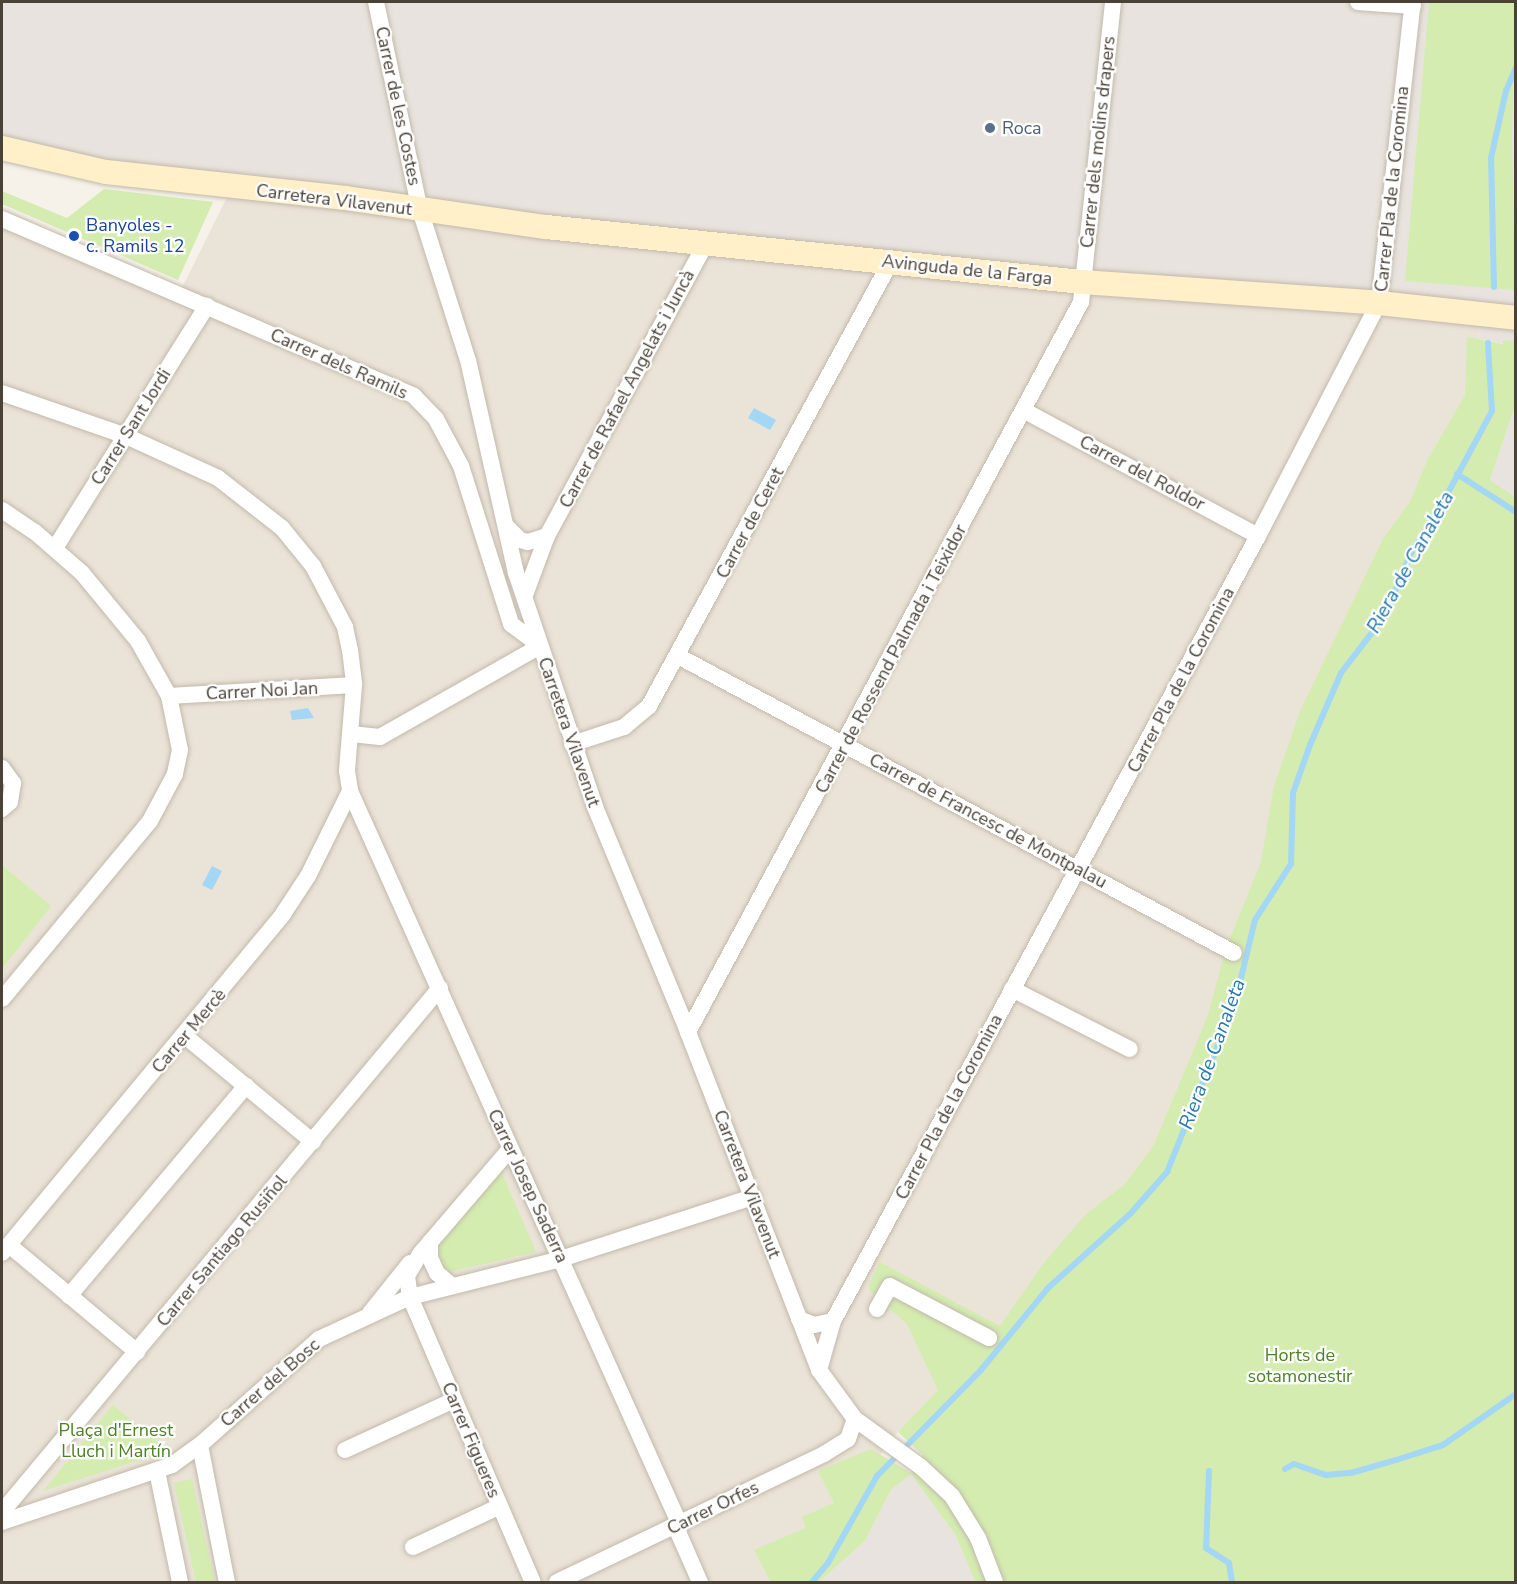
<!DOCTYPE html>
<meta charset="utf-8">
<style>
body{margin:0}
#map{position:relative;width:1517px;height:1584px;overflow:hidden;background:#f6f2ea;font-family:"Nunito Sans",sans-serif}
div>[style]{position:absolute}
.residential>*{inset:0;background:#eae3d7}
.industrial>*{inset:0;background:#e8e3de}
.green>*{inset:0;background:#d4ecb0}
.water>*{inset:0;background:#a3d7f5}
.stream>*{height:6px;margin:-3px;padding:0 3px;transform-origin:3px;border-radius:3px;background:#a3d7f5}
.roads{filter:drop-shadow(0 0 2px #c2b9ab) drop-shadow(0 0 2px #c2b9ab)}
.street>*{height:16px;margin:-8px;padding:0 8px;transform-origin:8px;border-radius:8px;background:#fff}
.secondary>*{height:24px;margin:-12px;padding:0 12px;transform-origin:12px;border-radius:12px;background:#fff0ca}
.dots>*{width:16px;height:16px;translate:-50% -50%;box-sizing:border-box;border:3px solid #fff;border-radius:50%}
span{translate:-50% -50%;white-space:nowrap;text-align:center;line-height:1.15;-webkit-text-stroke:4.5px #fff;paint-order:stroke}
.street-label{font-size:18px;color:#4a4237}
.service-label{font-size:18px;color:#4e5e75}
.left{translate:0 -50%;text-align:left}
.transit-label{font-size:18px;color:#164399}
.park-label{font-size:18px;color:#4c8125}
.water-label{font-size:20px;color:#2579ae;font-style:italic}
.frame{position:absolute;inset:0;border:3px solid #4a4237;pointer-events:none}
</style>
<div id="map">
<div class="residential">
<div style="clip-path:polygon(232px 187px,1481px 315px,1479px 339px,1483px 400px,1167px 1151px,1037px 1294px,893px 1437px,794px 1582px,2px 1582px,2px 969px,50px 906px,2px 865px,2px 228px,179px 294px)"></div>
</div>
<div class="industrial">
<div style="clip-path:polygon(2px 2px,1515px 2px,1515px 395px,1504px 344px,1479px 339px,1481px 315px,420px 210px,2px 148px)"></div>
<div style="clip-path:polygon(1515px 406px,1515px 498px,1490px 480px)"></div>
<div style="clip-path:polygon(911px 1473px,956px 1536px,975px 1582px,819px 1582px,865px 1541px,891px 1490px)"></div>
</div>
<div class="green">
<div style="clip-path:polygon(1429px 2px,1515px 2px,1512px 139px,1515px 290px,1405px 281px)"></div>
<div style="clip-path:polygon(104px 189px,213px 202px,178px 280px,2px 204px,2px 191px,67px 218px)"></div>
<div style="clip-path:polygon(1467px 337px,1503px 344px,1504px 340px,1515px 341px,1515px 406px,1490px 480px,1516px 498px,1515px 1582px,975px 1582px,956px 1536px,911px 1474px,891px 1490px,865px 1541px,819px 1582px,771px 1582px,754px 1550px,806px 1528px,802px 1517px,834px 1503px,818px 1471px,871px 1449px,911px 1473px,923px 1455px,898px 1432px,938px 1390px,907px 1324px,870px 1291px,869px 1285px,880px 1262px,1000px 1326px,1043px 1264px,1085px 1215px,1125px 1184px,1154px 1145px,1208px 1015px,1225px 951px,1261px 862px,1274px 786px,1301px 709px,1383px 539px,1410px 502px,1427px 461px,1465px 395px)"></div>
<div style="clip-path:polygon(2px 865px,51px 906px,2px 969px)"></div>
<div style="clip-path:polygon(501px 1171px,536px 1252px,448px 1272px,440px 1264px,439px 1245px)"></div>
<div style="clip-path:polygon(113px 1405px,168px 1451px,43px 1491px,111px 1407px)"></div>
<div style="clip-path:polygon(192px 1479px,215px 1582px,196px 1582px,174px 1483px)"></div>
</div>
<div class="water">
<div style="clip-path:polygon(754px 408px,776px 420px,770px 430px,748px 418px)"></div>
<div style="clip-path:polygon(308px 708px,314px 718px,292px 720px,290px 711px)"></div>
<div style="clip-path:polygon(212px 866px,222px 871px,212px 890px,202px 885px)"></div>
</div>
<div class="stream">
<div style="left:1494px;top:287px;width:129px;rotate:-91.3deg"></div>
<div style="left:1491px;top:158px;width:69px;rotate:-77.4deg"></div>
<div style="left:1506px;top:91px;width:25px;rotate:-67deg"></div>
<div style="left:1457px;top:474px;width:70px;rotate:32.8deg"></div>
<div style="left:1285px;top:1469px;width:10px;rotate:-29deg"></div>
<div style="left:1294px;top:1464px;width:34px;rotate:19deg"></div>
<div style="left:1326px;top:1475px;width:25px;rotate:-5deg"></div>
<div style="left:1351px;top:1473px;width:47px;rotate:-16.1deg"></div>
<div style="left:1396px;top:1460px;width:49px;rotate:-17.7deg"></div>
<div style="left:1443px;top:1445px;width:89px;rotate:-34.9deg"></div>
<div style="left:1209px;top:1471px;width:77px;rotate:92.2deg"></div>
<div style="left:1206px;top:1548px;width:27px;rotate:33deg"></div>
<div style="left:1229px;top:1563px;width:19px;rotate:81deg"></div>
<div style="left:812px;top:1582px;width:25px;rotate:-50deg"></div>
<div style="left:828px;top:1563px;width:100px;rotate:-60.6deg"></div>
<div style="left:877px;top:1476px;width:148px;rotate:-45.5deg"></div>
<div style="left:981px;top:1370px;width:106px;rotate:-50.7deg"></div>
<div style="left:1048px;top:1288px;width:112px;rotate:-42.1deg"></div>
<div style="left:1131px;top:1213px;width:55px;rotate:-48.7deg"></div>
<div style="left:1167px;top:1172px;width:182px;rotate:-68.1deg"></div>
<div style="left:1235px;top:1003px;width:85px;rotate:-76.5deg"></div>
<div style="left:1255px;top:920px;width:67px;rotate:-57.3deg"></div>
<div style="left:1291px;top:864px;width:71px;rotate:-88.4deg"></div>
<div style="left:1293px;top:793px;width:51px;rotate:-70.5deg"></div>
<div style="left:1310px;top:745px;width:78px;rotate:-66.7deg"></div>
<div style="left:1341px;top:673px;width:71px;rotate:-52.5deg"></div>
<div style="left:1384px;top:617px;width:72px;rotate:-67deg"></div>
<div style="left:1412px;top:551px;width:54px;rotate:-57.2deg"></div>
<div style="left:1441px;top:506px;width:108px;rotate:-61.8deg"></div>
<div style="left:1492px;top:411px;width:68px;rotate:-93.4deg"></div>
</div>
<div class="roads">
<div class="street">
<div style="left:376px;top:2px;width:213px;rotate:78.1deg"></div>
<div style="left:420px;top:210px;width:157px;rotate:72.3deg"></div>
<div style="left:468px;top:360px;width:218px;rotate:77.3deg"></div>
<div style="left:516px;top:573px;width:247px;rotate:71.3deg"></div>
<div style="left:595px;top:807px;width:243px;rotate:67.5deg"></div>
<div style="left:688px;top:1032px;width:362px;rotate:68.8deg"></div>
<div style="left:819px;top:1370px;width:61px;rotate:53.7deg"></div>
<div style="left:855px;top:1419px;width:82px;rotate:36deg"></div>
<div style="left:921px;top:1467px;width:42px;rotate:43.1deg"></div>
<div style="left:952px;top:1496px;width:49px;rotate:58.2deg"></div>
<div style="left:978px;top:1538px;width:47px;rotate:68.9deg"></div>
<div style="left:1358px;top:2px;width:55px;rotate:4.2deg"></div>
<div style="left:2px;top:219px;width:448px;rotate:23.2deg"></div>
<div style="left:414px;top:396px;width:32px;rotate:46deg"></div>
<div style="left:436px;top:419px;width:53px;rotate:62deg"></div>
<div style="left:461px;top:466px;width:166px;rotate:72.4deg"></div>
<div style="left:511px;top:624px;width:36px;rotate:37deg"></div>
<div style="left:2px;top:393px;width:131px;rotate:19.1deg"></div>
<div style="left:126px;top:436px;width:101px;rotate:24.5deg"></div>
<div style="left:218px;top:478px;width:81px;rotate:38deg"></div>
<div style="left:282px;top:528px;width:49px;rotate:50.8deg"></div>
<div style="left:313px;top:566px;width:69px;rotate:62.3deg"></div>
<div style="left:345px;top:627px;width:24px;rotate:78deg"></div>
<div style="left:350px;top:650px;width:35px;rotate:83deg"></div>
<div style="left:354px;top:685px;width:86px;rotate:94.7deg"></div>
<div style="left:347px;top:771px;width:20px;rotate:81deg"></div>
<div style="left:350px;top:791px;width:805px;rotate:65.79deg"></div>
<div style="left:680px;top:1525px;width:7px;rotate:106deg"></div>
<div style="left:678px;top:1532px;width:55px;rotate:66.3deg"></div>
<div style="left:1025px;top:411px;width:264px;rotate:28.2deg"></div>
<div style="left:2px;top:510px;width:40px;rotate:34deg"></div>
<div style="left:35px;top:532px;width:62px;rotate:41.1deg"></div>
<div style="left:82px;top:573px;width:88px;rotate:50.5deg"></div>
<div style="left:138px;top:641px;width:63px;rotate:60.6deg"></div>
<div style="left:169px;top:696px;width:55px;rotate:78.5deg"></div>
<div style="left:180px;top:750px;width:25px;rotate:102deg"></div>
<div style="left:175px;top:774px;width:53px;rotate:118deg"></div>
<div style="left:150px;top:821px;width:231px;rotate:129.7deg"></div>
<div style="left:506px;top:526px;width:20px;rotate:45deg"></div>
<div style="left:520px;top:540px;width:8px;rotate:14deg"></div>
<div style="left:528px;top:542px;width:20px;rotate:-18deg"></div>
<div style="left:55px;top:548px;width:286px;rotate:-57.9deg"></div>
<div style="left:525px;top:595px;width:63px;rotate:-69.6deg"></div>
<div style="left:547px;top:536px;width:336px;rotate:-61.5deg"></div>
<div style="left:678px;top:656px;width:630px;rotate:28.11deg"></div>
<div style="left:169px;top:696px;width:185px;rotate:-3.4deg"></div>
<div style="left:351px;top:734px;width:29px;rotate:6deg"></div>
<div style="left:380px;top:737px;width:184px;rotate:-29.6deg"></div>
<div style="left:572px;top:744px;width:55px;rotate:-18.1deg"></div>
<div style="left:624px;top:727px;width:33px;rotate:-40deg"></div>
<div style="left:649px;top:706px;width:504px;rotate:-61.45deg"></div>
<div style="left:2px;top:768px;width:19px;rotate:54deg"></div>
<div style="left:13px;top:783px;width:19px;rotate:99deg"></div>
<div style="left:10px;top:802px;width:11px;rotate:139deg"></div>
<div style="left:1012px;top:989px;width:132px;rotate:27deg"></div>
<div style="left:688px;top:1032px;width:829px;rotate:-61.7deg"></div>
<div style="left:1081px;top:302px;width:302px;rotate:-83.9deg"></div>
<div style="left:185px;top:1036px;width:166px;rotate:39.6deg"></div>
<div style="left:510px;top:1149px;width:138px;rotate:130.6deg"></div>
<div style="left:420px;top:1254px;width:26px;rotate:121deg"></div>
<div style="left:407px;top:1276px;width:21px;rotate:82deg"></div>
<div style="left:410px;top:1297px;width:310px;rotate:66.7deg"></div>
<div style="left:430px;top:1242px;width:16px;rotate:90deg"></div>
<div style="left:430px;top:1258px;width:17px;rotate:65deg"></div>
<div style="left:437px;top:1273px;width:20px;rotate:41deg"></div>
<div style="left:9px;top:1245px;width:167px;rotate:39.9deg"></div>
<div style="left:2px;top:1253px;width:440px;rotate:-50.3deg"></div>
<div style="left:283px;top:914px;width:45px;rotate:-56.7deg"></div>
<div style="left:308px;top:876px;width:95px;rotate:-63.7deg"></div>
<div style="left:69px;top:1296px;width:275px;rotate:-49.9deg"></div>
<div style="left:877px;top:1309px;width:26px;rotate:-61deg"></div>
<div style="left:890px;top:1286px;width:112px;rotate:27.7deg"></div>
<div style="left:370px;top:1313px;width:64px;rotate:-51.3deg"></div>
<div style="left:799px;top:1319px;width:16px;rotate:22deg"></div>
<div style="left:814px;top:1325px;width:19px;rotate:-12deg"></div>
<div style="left:819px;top:1370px;width:51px;rotate:-74.1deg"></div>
<div style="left:833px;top:1321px;width:893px;rotate:-61.57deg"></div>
<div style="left:1258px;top:536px;width:263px;rotate:-62.6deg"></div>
<div style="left:1379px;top:303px;width:303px;rotate:-83.6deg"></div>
<div style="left:200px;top:1445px;width:140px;rotate:78.9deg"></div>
<div style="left:345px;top:1450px;width:120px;rotate:-24.6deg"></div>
<div style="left:157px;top:1471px;width:113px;rotate:78.3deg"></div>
<div style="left:2px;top:1512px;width:683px;rotate:-50.11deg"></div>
<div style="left:2px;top:1522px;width:179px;rotate:-18.5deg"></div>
<div style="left:172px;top:1465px;width:34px;rotate:-36deg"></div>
<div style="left:200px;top:1445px;width:159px;rotate:-41.7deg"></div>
<div style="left:319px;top:1339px;width:100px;rotate:-24.8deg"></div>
<div style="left:410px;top:1297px;width:156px;rotate:-14.1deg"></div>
<div style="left:561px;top:1259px;width:202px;rotate:-17.9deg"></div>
<div style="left:413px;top:1547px;width:96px;rotate:-25.2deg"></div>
<div style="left:557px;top:1582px;width:296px;rotate:-25.6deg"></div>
<div style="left:824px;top:1454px;width:28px;rotate:-32deg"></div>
<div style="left:848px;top:1439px;width:21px;rotate:-71deg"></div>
</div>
<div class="secondary">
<div style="left:2px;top:148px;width:107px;rotate:13deg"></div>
<div style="left:106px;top:172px;width:241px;rotate:6.2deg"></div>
<div style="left:346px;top:198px;width:202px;rotate:8.3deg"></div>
<div style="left:546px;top:227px;width:539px;rotate:5.86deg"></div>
<div style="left:1082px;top:282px;width:298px;rotate:4deg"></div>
<div style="left:1379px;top:303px;width:138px;rotate:6.2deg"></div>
</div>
</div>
<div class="dots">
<div style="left:990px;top:128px;background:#5c6f8a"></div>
<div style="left:74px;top:236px;background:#1a4fb4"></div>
</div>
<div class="street-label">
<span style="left:398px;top:106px;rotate:78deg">Carrer de les Costes</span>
<span style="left:1098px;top:142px;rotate:-84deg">Carrer dels molins drapers</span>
<span style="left:1392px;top:189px;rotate:-84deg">Carrer Pla de la Coromina</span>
<span style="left:334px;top:200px;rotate:7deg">Carretera Vilavenut</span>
<span style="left:967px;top:270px;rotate:6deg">Avinguda de la Farga</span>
<span style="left:339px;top:364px;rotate:24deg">Carrer dels Ramils</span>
<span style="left:627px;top:389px;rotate:-62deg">Carrer de Rafael Angelats i Juncà</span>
<span style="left:131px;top:427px;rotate:-58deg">Carrer Sant Jordi</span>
<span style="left:1142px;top:473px;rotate:28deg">Carrer del Roldor</span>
<span style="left:750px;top:523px;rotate:-62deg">Carrer de Ceret</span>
<span style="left:891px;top:659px;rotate:-62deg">Carrer de Rossend Palmada i Teixidor</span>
<span style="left:1181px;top:680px;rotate:-62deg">Carrer Pla de la Coromina</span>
<span style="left:262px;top:691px;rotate:-3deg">Carrer Noi Jan</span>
<span style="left:569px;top:732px;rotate:71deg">Carretera Vilavenut</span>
<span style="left:988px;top:821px;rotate:28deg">Carrer de Francesc de Montpalau</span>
<span style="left:189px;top:1031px;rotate:-50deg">Carrer Mercè</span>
<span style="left:949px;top:1107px;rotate:-62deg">Carrer Pla de la Coromina</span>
<span style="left:747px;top:1184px;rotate:69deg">Carretera Vilavenut</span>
<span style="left:528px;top:1186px;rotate:65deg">Carrer Josep Saderra</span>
<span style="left:222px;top:1251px;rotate:-50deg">Carrer Santiago Rusiñol</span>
<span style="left:270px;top:1383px;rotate:-41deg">Carrer del Bosc</span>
<span style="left:471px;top:1440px;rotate:67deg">Carrer Figueres</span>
<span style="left:713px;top:1508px;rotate:-26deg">Carrer Orfes</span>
</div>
<div class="service-label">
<span class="left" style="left:1002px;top:128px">Roca</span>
</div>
<div class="transit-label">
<span class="left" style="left:86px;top:236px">Banyoles -<br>c. Ramils 12</span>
</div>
<div class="park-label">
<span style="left:1300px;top:1366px">Horts de<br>sotamonestir</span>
<span style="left:116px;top:1441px">Plaça d'Ernest<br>Lluch i Martín</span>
</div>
<div class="water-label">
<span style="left:1410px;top:562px;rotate:-61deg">Riera de Canaleta</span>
<span style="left:1212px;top:1054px;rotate:-70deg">Riera de Canaleta</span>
</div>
<div class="frame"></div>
</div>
